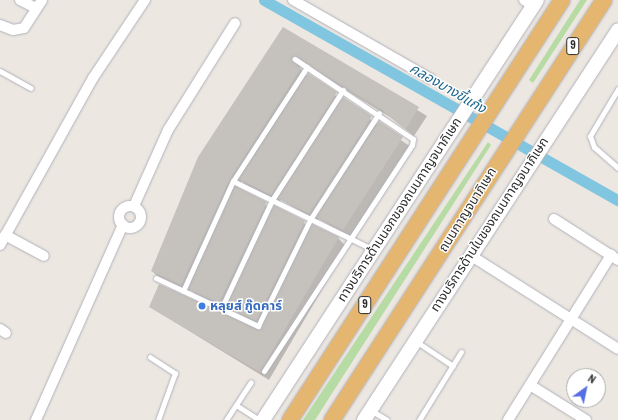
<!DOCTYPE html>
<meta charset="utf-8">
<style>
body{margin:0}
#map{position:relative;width:618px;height:420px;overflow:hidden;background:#ece7e1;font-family:"Archivo Narrow","Noto Sans Thai",sans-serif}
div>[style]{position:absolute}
.green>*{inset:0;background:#b7dba4}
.shadow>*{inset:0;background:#0003}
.canal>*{height:11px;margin:-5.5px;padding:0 5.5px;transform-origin:5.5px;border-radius:5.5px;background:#81c6e0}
.building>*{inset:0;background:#c5c1bc}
.roads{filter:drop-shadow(0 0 1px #b1b2bb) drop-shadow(0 0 1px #b1b2bb)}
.service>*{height:5px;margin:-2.5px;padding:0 2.5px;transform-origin:2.5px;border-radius:2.5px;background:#fff}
.minor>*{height:10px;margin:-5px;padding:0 5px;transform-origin:5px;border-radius:5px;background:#fff}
.minor>.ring{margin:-5px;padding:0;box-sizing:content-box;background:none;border:10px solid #fff;border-radius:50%}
.secondary>*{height:14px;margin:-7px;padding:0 7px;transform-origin:7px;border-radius:7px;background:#fff}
.trunk>*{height:16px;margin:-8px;padding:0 8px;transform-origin:8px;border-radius:8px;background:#e5b670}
.dots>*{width:11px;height:11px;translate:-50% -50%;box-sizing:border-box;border:2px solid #fff;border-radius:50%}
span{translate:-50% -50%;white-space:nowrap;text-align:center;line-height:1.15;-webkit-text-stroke:3px #fff;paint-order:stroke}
.shield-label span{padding:1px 3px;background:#fff;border:1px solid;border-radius:3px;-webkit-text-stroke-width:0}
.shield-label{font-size:12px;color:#2c2c2c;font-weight:700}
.street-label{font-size:13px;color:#2c2c2c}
.shop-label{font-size:13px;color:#366cbe;font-weight:700}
.left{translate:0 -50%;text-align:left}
.water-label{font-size:14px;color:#1f678e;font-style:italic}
.north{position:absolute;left:566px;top:368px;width:40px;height:40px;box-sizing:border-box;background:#fff;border:1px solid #ababab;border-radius:50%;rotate:33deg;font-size:11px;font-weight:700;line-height:16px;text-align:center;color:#2c2c2c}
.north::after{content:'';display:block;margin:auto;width:14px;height:18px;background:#566fe4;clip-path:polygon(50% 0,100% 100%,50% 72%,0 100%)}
</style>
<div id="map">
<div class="green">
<div style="clip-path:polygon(580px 0,587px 0,533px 83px,529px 80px)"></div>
<div style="clip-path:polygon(488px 142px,491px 145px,315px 420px,303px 420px)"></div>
</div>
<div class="shadow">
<div style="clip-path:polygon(283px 29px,427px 116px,414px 136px,390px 117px,301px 63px,300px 68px,307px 76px,411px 147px,351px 238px,319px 219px,318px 221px,281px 200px,279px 203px,248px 188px,242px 181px,238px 187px,273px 210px,338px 238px,347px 247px,269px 380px,150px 307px,260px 331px,262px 327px,229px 308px,228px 311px,198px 297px,191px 290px,189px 293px,160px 279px,152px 271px)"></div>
</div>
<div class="canal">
<div style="left:264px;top:0;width:407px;rotate:29.5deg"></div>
</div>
<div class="building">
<div style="clip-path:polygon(283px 27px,419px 107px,406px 129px,381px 109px,293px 56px,292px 61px,301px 68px,230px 179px,181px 285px,151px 271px,198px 157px)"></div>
<div style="clip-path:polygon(308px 73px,337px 92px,271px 195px,239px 179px)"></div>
<div style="clip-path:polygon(343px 97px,372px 116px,309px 214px,278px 198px)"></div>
<div style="clip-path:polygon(379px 121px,403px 137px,343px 230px,316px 217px)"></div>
<div style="clip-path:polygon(235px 186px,267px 202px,219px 303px,188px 289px)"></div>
<div style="clip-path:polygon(274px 205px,305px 221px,256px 321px,226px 307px)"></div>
<div style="clip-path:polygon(312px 224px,339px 237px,260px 372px,149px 307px,159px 284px,260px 329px)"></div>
</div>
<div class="roads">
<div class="service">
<div style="left:0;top:71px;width:35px;rotate:29deg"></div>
<div style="left:618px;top:89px;width:55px;rotate:120.8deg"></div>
<div style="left:590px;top:136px;width:12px;rotate:70deg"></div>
<div style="left:594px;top:147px;width:32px;rotate:41deg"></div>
<div style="left:233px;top:181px;width:155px;rotate:26.1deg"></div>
<div style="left:156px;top:278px;width:113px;rotate:25.2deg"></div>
<div style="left:258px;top:326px;width:120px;rotate:-63.9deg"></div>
<div style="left:311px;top:218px;width:125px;rotate:-57.1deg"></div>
<div style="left:183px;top:291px;width:121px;rotate:-65.6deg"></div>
<div style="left:233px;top:181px;width:136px;rotate:-57deg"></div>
<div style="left:221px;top:309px;width:120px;rotate:-64.9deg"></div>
<div style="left:272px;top:200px;width:131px;rotate:-57.2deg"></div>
<div style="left:417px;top:342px;width:43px;rotate:33.7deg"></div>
<div style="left:150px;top:357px;width:30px;rotate:33deg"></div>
<div style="left:175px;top:373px;width:50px;rotate:109.9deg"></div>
<div style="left:264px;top:371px;width:270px;rotate:-56.8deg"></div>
<div style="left:412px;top:145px;width:6px;rotate:-81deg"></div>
<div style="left:413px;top:139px;width:143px;rotate:-145.9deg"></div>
<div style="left:236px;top:405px;width:27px;rotate:33deg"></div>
<div style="left:372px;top:411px;width:17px;rotate:31deg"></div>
<div style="left:226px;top:420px;width:45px;rotate:-56.7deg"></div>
<div style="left:419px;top:420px;width:80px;rotate:-58.3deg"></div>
</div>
<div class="minor">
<div style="left:20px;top:0;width:18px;rotate:27deg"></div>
<div style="left:293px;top:0;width:159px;rotate:29.8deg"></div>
<div style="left:524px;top:0;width:11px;rotate:34deg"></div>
<div style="left:0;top:25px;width:14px;rotate:21deg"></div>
<div style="left:13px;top:30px;width:11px;rotate:-10deg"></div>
<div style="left:24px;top:28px;width:33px;rotate:-57deg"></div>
<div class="ring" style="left:119px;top:206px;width:12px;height:12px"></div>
<div style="left:134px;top:206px;width:83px;rotate:-65.9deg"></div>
<div style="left:168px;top:130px;width:126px;rotate:-57.9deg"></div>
<div style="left:554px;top:219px;width:76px;rotate:32.6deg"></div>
<div style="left:5px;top:235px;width:44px;rotate:28.3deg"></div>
<div style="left:0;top:245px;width:191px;rotate:-60.9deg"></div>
<div style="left:93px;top:78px;width:94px;rotate:-56.3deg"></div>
<div style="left:470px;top:255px;width:175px;rotate:32.4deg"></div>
<div style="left:0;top:329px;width:7px;rotate:34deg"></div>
<div style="left:530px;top:385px;width:66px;rotate:32deg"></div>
<div style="left:36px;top:420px;width:214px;rotate:-66deg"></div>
<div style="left:508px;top:420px;width:195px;rotate:-58deg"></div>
</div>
<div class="secondary">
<div style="left:263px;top:420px;width:501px;rotate:-56.88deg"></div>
<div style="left:364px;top:420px;width:465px;rotate:-56.9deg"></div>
</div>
<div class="trunk">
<div style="left:290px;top:420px;width:500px;rotate:-57.07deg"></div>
<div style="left:332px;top:420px;width:500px;rotate:-57.07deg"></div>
</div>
</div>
<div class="dots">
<div style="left:202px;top:306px;background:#3f7fe0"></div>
</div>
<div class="shield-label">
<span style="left:573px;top:46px">9</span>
<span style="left:365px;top:305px">9</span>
</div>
<div class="street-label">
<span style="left:400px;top:210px;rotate:-57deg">ทางบริการด้านนอกของถนนกาญจนาภิเษก</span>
<span style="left:468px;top:210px;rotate:-58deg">ถนนกาญจนาภิเษก</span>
<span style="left:490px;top:225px;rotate:-57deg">ทางบริการด้านในของถนนกาญจนาภิเษก</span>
</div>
<div class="shop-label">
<span class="left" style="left:210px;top:306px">หลุยส์ กู๊ดคาร์</span>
</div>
<div class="water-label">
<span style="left:448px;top:88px;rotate:30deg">คลองบางขี้แก้ง</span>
</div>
<div class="north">N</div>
</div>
